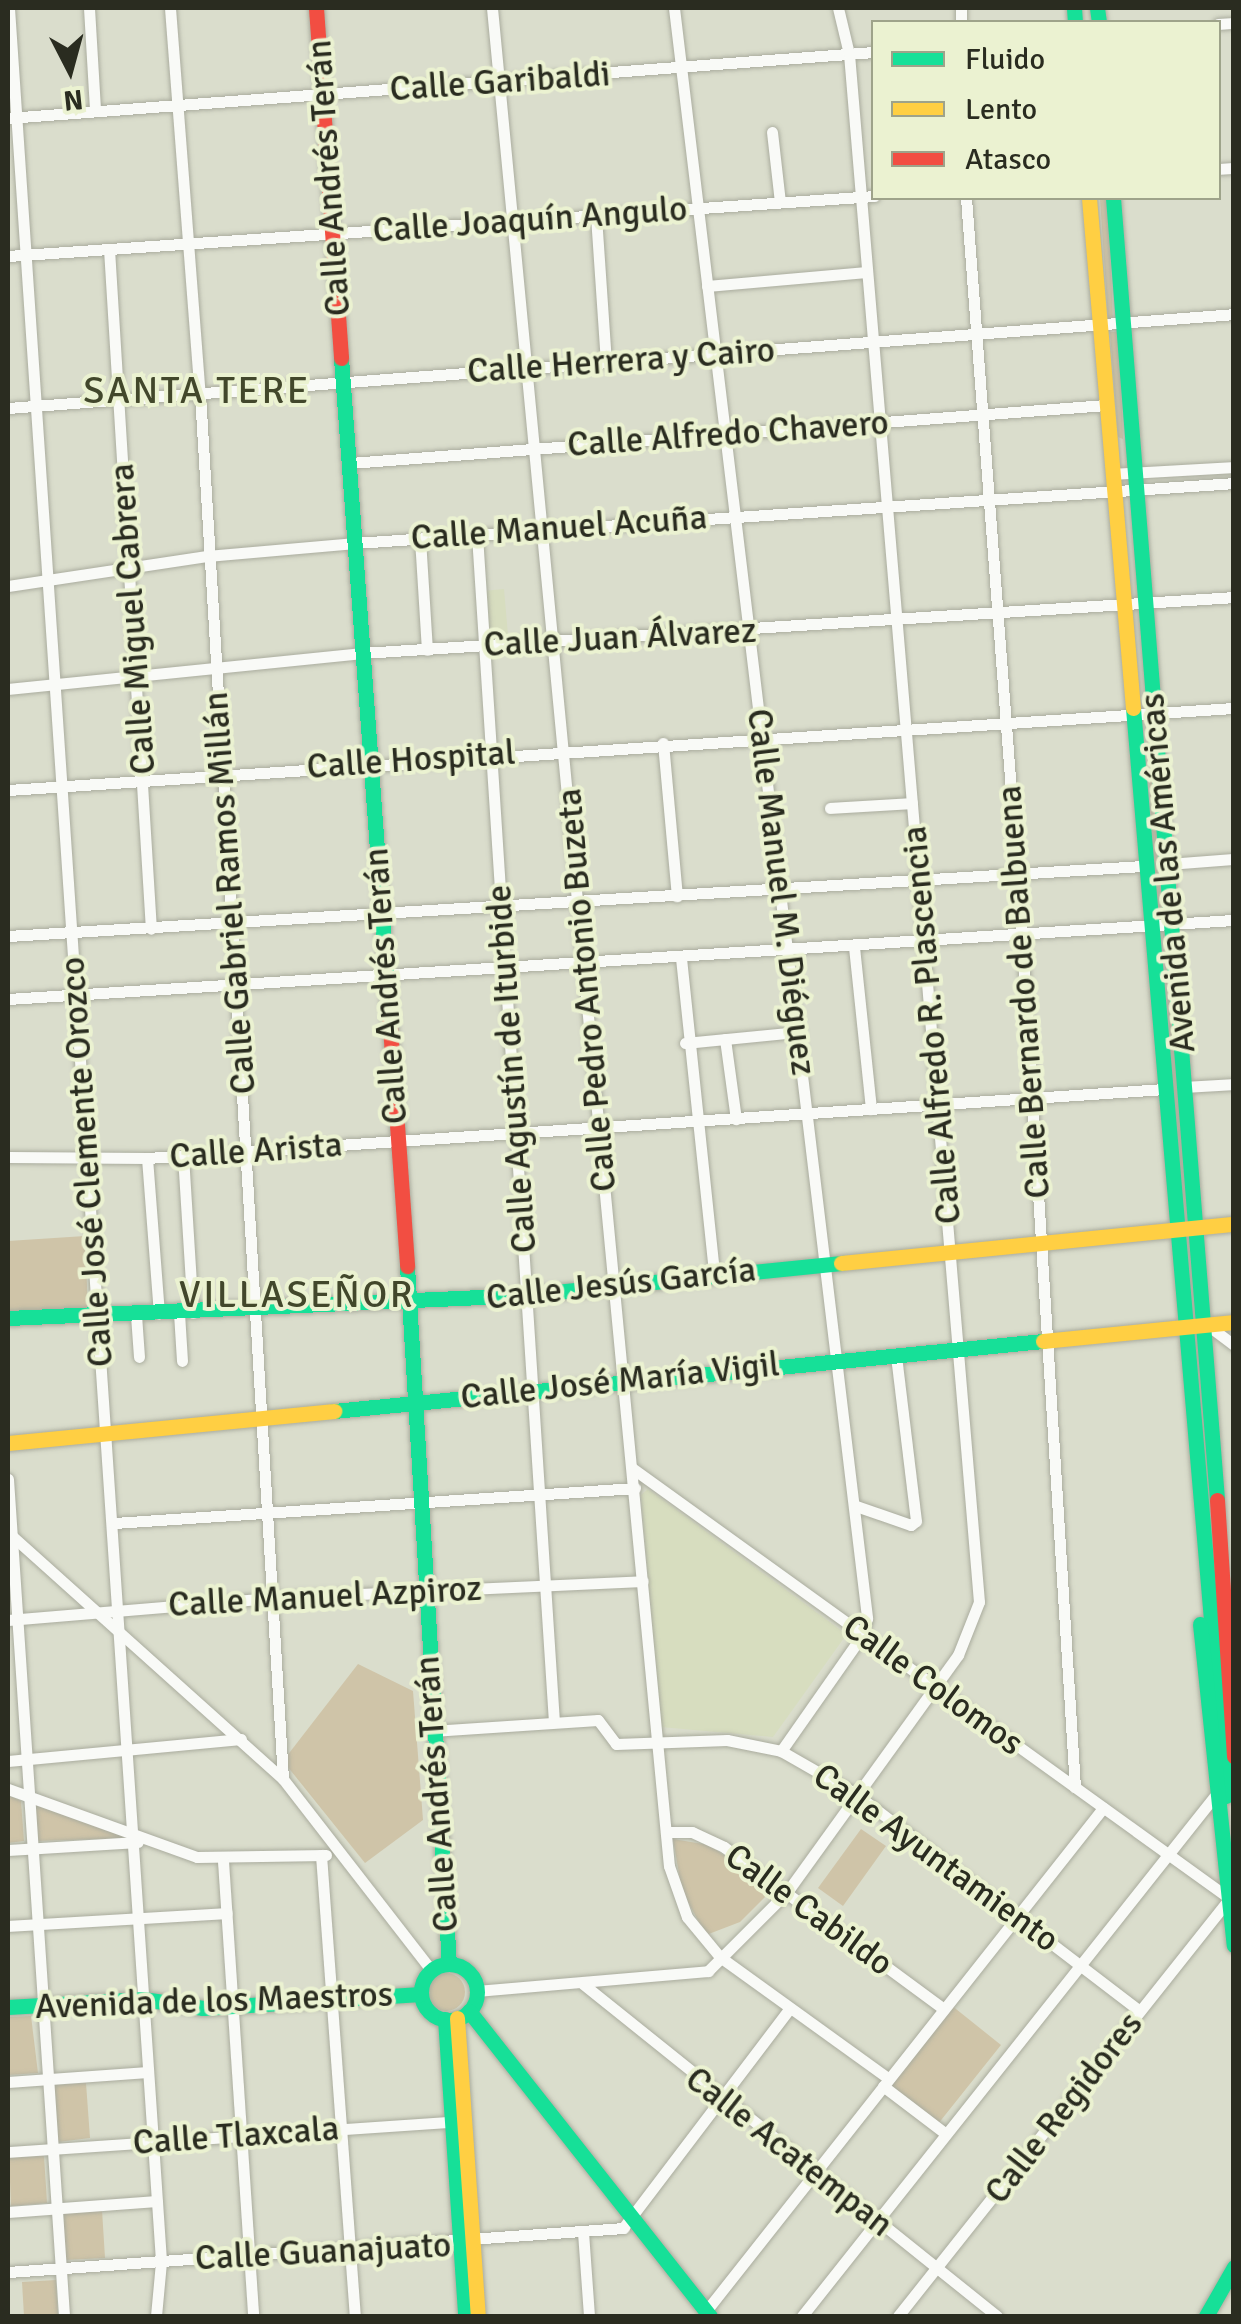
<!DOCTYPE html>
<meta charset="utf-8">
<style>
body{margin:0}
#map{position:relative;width:1241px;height:2324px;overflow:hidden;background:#daddcc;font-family:Signika,sans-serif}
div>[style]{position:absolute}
.built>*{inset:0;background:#d7ddbf}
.green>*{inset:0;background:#cfc4a8}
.round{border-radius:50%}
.roads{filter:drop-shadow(0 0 2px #aaac9e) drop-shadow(0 0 2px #aaac9e)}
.street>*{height:11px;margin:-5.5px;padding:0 5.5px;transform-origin:5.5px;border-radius:5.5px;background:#f9faf7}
.fast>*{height:15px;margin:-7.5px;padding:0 7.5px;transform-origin:7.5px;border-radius:7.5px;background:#16e098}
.fast>.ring{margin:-7.5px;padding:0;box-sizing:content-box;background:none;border:15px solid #16e098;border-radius:50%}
.slow>*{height:15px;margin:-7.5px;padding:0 7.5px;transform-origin:7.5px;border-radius:7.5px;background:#ffcf43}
.jam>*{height:15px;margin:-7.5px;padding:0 7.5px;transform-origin:7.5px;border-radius:7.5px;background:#f24e42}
span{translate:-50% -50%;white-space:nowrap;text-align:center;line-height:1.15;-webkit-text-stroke:8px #ebf2d1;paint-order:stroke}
.street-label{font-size:35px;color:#2a2c20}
.neighbourhood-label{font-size:38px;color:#42472b;letter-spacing:2.5px}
.frame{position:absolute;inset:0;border:10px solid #2a2c20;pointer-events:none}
.legend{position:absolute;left:871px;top:20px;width:350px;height:180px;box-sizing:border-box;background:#ebf2d1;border:2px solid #9ea38a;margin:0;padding:12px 18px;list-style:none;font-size:30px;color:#2a2c20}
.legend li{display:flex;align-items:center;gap:20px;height:50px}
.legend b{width:50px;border:2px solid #9ea38a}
.north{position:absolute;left:20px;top:20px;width:100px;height:100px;-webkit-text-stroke:8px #ebf2d1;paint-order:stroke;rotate:174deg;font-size:28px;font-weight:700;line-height:40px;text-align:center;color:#2a2c20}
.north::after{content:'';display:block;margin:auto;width:35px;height:45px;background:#2a2c20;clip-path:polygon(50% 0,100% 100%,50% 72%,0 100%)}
</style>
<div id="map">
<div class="built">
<div style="clip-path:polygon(504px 589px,508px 635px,487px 637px,483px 591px)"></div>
<div style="clip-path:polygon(648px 1489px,842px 1631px,844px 1638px,773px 1737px,661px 1727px,641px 1495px)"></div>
</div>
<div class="green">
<div style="clip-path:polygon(1100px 198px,1108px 198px,1113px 321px,1108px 319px)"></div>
<div style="clip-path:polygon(1110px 332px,1119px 332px,1123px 439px,1118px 437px)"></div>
<div style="clip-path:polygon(1146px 717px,1165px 907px,1160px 913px,1156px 907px)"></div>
<div style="clip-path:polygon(1163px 934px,1169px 941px,1188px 1219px,1178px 1174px)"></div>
<div style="clip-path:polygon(85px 1236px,88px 1312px,8px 1313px,8px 1241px)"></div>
<div style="clip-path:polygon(358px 1664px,413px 1691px,423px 1820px,365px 1863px,283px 1761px)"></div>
<div style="clip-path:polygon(8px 1795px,21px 1801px,24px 1841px,8px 1843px)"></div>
<div style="clip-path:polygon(34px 1803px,129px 1838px,36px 1841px)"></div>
<div style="clip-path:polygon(861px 1829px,886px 1846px,843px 1906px,818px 1888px)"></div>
<div style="clip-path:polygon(673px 1839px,709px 1845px,773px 1889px,740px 1922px,706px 1935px,682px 1891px)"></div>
<div class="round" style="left:427px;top:1973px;width:38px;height:38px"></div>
<div style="clip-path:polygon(951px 2005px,1001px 2045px,934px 2129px,884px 2090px)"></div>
<div style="clip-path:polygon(31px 2016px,38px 2073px,8px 2075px,8px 2017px)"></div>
<div style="clip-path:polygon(86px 2083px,90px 2138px,58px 2142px,53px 2085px)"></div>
<div style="clip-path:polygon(44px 2156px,47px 2203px,11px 2206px,9px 2157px)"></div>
<div style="clip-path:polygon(102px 2210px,105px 2258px,65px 2260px,63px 2213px)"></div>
<div style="clip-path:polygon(56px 2280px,58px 2316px,24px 2316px,22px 2282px)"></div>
</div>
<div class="roads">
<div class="street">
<div style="left:9px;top:8px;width:2259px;rotate:86.14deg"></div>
<div style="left:161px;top:2262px;width:54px;rotate:95.3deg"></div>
<div style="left:89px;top:8px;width:102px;rotate:86.6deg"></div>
<div style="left:170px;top:8px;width:387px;rotate:85.6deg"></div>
<div style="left:200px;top:394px;width:1387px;rotate:86.57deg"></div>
<div style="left:492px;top:8px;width:1866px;rotate:84.56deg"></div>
<div style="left:669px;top:1866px;width:54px;rotate:70.6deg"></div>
<div style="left:687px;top:1917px;width:52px;rotate:50.5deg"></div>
<div style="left:720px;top:1957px;width:208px;rotate:35.8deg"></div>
<div style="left:674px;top:8px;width:1622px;rotate:83.16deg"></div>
<div style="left:867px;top:1618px;width:16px;rotate:104deg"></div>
<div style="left:863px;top:1634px;width:143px;rotate:125deg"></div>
<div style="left:961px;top:8px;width:14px;rotate:90deg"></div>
<div style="left:1218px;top:24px;width:16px;rotate:-4deg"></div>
<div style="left:8px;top:118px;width:869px;rotate:-4.36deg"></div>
<div style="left:772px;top:132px;width:70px;rotate:83.5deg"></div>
<div style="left:1218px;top:169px;width:16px;rotate:-4deg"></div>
<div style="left:966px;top:198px;width:740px;rotate:85.66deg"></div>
<div style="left:1022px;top:936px;width:853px;rotate:86.44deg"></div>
<div style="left:596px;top:216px;width:146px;rotate:86.1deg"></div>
<div style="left:109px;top:249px;width:681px;rotate:86.47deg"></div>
<div style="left:8px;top:256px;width:868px;rotate:-3.96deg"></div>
<div style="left:707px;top:286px;width:160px;rotate:-5deg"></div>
<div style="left:8px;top:408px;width:1230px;rotate:-4.38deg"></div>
<div style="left:350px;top:463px;width:757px;rotate:-4.39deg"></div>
<div style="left:1112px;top:474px;width:122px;rotate:-3.3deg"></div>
<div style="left:477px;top:535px;width:1189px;rotate:86.29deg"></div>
<div style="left:420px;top:539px;width:111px;rotate:86.4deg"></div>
<div style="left:8px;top:586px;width:201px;rotate:-8.6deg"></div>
<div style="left:207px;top:556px;width:149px;rotate:-5deg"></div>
<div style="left:355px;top:543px;width:881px;rotate:-3.9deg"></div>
<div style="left:8px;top:689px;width:356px;rotate:-5.8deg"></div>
<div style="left:362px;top:653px;width:874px;rotate:-3.67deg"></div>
<div style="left:663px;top:743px;width:154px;rotate:84.8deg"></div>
<div style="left:8px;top:790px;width:1229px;rotate:-3.83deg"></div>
<div style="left:830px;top:808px;width:82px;rotate:-3.5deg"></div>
<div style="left:1167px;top:864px;width:67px;rotate:-4.3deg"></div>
<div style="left:8px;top:936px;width:1137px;rotate:-3.53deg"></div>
<div style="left:854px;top:947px;width:163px;rotate:84deg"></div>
<div style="left:681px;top:958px;width:318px;rotate:84deg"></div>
<div style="left:8px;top:999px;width:1229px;rotate:-3.69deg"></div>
<div style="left:725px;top:1039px;width:81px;rotate:82.2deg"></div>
<div style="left:685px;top:1043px;width:114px;rotate:-5.6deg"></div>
<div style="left:1185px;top:1087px;width:49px;rotate:-3.5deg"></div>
<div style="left:183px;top:1156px;width:157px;rotate:86.4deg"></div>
<div style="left:8px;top:1157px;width:139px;rotate:0.4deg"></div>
<div style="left:147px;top:1158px;width:1019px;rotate:-3.88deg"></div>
<div style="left:147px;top:1158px;width:156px;rotate:85.6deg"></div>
<div style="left:179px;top:1313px;width:48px;rotate:86.4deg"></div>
<div style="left:136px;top:1315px;width:42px;rotate:85.9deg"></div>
<div style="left:1206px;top:1324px;width:35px;rotate:37deg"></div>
<div style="left:632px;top:1468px;width:741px;rotate:35.77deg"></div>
<div style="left:8px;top:1479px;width:839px;rotate:86.17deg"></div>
<div style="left:856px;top:1506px;width:58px;rotate:19.1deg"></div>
<div style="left:911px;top:1525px;width:6px;rotate:-39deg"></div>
<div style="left:916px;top:1521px;width:167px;rotate:-96.9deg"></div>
<div style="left:114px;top:1523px;width:522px;rotate:-3.84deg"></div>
<div style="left:11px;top:1535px;width:365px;rotate:41.9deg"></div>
<div style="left:283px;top:1779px;width:242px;rotate:52.2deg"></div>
<div style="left:8px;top:1620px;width:264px;rotate:-4.8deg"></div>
<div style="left:271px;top:1598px;width:372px;rotate:-2.6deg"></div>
<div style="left:432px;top:1731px;width:166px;rotate:-3.8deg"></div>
<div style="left:598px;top:1720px;width:30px;rotate:53deg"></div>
<div style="left:616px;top:1744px;width:111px;rotate:-2.1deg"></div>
<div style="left:727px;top:1740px;width:55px;rotate:11.5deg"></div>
<div style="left:781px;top:1751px;width:86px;rotate:29.8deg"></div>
<div style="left:856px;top:1794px;width:357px;rotate:37.4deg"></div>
<div style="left:8px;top:1761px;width:234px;rotate:-5.4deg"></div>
<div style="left:8px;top:1789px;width:201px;rotate:19.8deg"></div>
<div style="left:197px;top:1857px;width:129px;rotate:-0.9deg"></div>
<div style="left:666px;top:1832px;width:26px"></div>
<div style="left:692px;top:1832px;width:35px;rotate:25deg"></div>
<div style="left:724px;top:1847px;width:273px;rotate:36.4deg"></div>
<div style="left:8px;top:1850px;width:130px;rotate:-3.5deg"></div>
<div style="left:321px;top:1855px;width:462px;rotate:85.8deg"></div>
<div style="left:223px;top:1861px;width:456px;rotate:86.2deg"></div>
<div style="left:8px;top:1926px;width:219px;rotate:-3.4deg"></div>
<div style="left:583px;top:1984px;width:531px;rotate:38.73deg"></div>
<div style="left:476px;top:1991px;width:233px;rotate:-4.9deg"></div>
<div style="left:708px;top:1971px;width:112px;rotate:-45deg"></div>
<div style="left:787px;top:1892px;width:292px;rotate:-54.2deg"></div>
<div style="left:958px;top:1655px;width:57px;rotate:-68.4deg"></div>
<div style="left:979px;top:1602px;width:1553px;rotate:-94.8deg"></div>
<div style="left:849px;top:54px;width:47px;rotate:-103.4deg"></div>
<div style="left:8px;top:2082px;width:140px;rotate:-4.1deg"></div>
<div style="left:883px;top:2086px;width:79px;rotate:37.3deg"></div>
<div style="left:8px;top:2152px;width:450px;rotate:-3.9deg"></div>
<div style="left:8px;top:2212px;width:149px;rotate:-4.2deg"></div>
<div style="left:583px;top:2232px;width:84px;rotate:85.9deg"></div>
<div style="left:8px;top:2272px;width:617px;rotate:-4.09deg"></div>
<div style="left:623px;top:2228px;width:276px;rotate:-52.8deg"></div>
<div style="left:706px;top:2311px;width:641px;rotate:-51.72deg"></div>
<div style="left:802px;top:2316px;width:663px;rotate:-51.56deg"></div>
<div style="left:898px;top:2316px;width:532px;rotate:-51.56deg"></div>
</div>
<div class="fast">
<div style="left:1074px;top:8px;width:14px;rotate:86deg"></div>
<div style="left:1097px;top:8px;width:14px;rotate:82deg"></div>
<div style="left:1113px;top:198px;width:1306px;rotate:85.43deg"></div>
<div style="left:341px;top:358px;width:657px;rotate:85.81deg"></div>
<div style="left:1133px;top:708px;width:1092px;rotate:85.11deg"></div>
<div style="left:407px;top:1266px;width:699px;rotate:86.56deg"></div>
<div style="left:8px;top:1318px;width:519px;rotate:-2.54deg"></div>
<div style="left:526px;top:1295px;width:317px;rotate:-5.8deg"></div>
<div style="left:334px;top:1411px;width:712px;rotate:-5.64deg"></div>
<div style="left:1200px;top:1624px;width:323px;rotate:84deg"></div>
<div class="ring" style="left:421px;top:1964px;width:41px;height:41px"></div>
<div style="left:8px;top:2007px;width:135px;rotate:-3.4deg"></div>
<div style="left:143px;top:1999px;width:61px;rotate:8.5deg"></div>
<div style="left:203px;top:2008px;width:218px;rotate:-3.7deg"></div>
<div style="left:469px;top:2011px;width:389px;rotate:51.7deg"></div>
<div style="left:445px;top:2019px;width:298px;rotate:86.1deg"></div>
<div style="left:1206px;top:2316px;width:56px;rotate:-60.3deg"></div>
</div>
<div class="slow">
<div style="left:1089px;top:198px;width:512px;rotate:85.07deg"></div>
<div style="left:841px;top:1263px;width:395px;rotate:-5.7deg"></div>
<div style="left:1043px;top:1341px;width:192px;rotate:-5.7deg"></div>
<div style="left:8px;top:1443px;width:328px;rotate:-5.6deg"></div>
<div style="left:457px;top:2018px;width:299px;rotate:86deg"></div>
</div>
<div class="jam">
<div style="left:316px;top:8px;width:351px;rotate:85.9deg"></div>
<div style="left:389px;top:1013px;width:254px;rotate:85.9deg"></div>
<div style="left:1217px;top:1500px;width:257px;rotate:86.2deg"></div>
</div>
</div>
<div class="street-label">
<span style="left:500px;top:82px;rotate:-4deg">Calle Garibaldi</span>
<span style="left:329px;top:178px;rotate:-94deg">Calle Andrés Terán</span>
<span style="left:530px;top:220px;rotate:-4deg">Calle Joaquín Angulo</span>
<span style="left:621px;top:361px;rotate:-4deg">Calle Herrera y Cairo</span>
<span style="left:728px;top:434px;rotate:-4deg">Calle Alfredo Chavero</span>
<span style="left:559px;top:528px;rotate:-4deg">Calle Manuel Acuña</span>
<span style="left:133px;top:619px;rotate:-94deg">Calle Miguel Cabrera</span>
<span style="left:620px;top:638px;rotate:-3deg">Calle Juan Álvarez</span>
<span style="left:411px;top:760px;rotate:-4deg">Calle Hospital</span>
<span style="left:1168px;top:873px;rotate:-95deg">Avenida de las Américas</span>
<span style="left:781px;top:892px;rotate:83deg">Calle Manuel M. Diéguez</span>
<span style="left:230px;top:893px;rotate:-94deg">Calle Gabriel Ramos Millán</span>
<span style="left:386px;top:986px;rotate:-94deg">Calle Andrés Terán</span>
<span style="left:587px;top:990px;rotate:-95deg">Calle Pedro Antonio Buzeta</span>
<span style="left:1024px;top:992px;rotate:-94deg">Calle Bernardo de Balbuena</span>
<span style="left:932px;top:1025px;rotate:-95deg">Calle Alfredo R. Plascencia</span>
<span style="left:512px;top:1069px;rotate:-94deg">Calle Agustín de Iturbide</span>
<span style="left:256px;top:1151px;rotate:-4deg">Calle Arista</span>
<span style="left:87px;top:1162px;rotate:-94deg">Calle José Clemente Orozco</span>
<span style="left:621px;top:1284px;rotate:-6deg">Calle Jesús García</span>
<span style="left:620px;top:1381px;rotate:-6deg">Calle José María Vigil</span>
<span style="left:325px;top:1597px;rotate:-3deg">Calle Manuel Azpiroz</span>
<span style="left:933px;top:1685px;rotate:36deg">Calle Colomos</span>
<span style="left:437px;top:1794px;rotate:-94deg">Calle Andrés Terán</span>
<span style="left:936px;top:1858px;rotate:36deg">Calle Ayuntamiento</span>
<span style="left:809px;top:1910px;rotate:36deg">Calle Cabildo</span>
<span style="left:214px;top:2001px;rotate:-2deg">Avenida de los Maestros</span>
<span style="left:1064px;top:2108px;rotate:-52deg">Calle Regidores</span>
<span style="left:236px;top:2136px;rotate:-4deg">Calle Tlaxcala</span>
<span style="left:789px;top:2152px;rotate:38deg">Calle Acatempan</span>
<span style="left:323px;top:2252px;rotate:-3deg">Calle Guanajuato</span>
</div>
<div class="neighbourhood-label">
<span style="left:197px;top:391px">SANTA TERE</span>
<span style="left:297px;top:1295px">VILLASEÑOR</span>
</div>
<div class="frame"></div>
<ul class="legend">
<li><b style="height:12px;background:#16e098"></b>Fluido</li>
<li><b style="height:12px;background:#ffcf43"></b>Lento</li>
<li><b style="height:12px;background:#f24e42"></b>Atasco</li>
</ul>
<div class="north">N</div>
</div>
